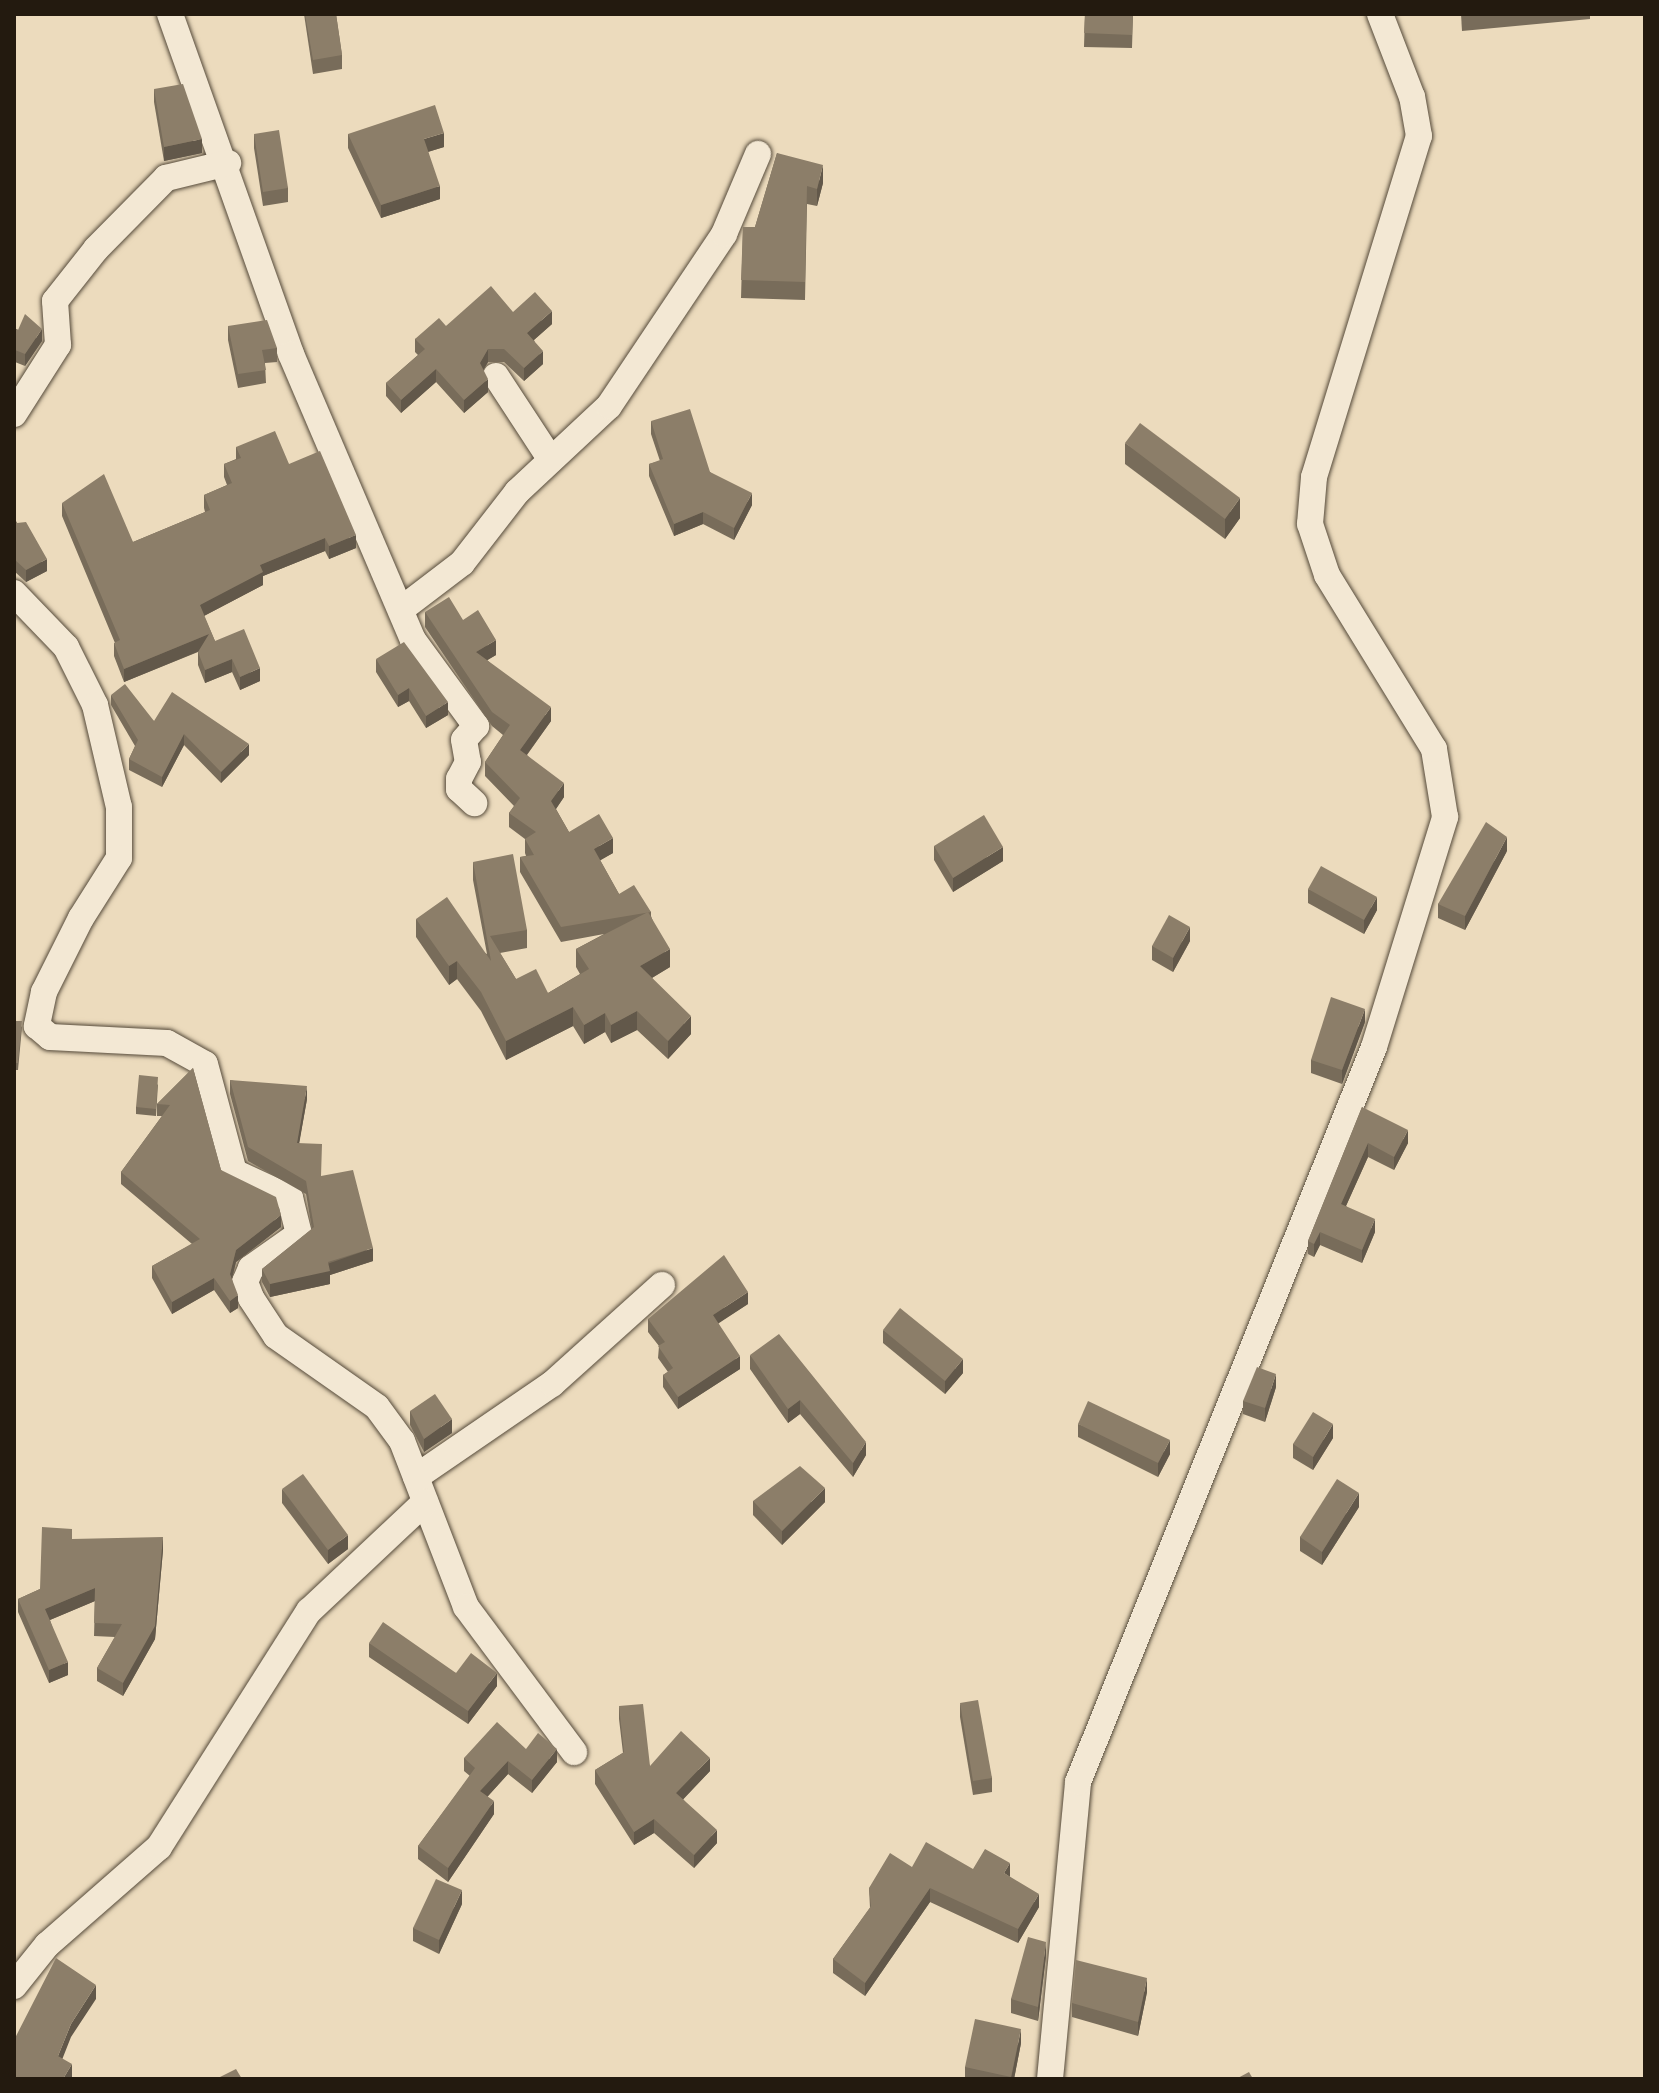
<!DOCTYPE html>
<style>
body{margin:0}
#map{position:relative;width:1659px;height:2093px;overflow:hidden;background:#ecdbbd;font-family:Cardo,serif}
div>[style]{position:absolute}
.roads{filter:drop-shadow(0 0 2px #554a3a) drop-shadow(0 0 2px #554a3a)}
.street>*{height:26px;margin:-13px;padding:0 13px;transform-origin:13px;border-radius:13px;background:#f3e8d4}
.wall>*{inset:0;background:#786c5a}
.shaded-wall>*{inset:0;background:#62584a}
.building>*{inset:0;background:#8c7e69}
span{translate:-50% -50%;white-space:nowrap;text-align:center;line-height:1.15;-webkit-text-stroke:7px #f3e8d4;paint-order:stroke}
.frame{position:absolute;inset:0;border:16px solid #231a0f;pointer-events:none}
</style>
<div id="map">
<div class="roads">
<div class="street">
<div style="left:170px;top:14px;width:361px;rotate:70.4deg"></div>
<div style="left:291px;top:354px;width:311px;rotate:66.9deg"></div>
<div style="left:413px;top:640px;width:107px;rotate:53.8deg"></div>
<div style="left:476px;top:726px;width:18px;rotate:131deg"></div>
<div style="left:464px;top:740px;width:22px;rotate:80deg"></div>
<div style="left:468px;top:762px;width:19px;rotate:118deg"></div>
<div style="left:459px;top:779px;width:10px;rotate:90deg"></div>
<div style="left:459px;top:789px;width:21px;rotate:43deg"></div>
<div style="left:496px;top:376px;width:100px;rotate:56.8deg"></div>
<div style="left:14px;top:414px;width:82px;rotate:-57.5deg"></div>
<div style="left:58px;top:345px;width:44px;rotate:-93.9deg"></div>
<div style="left:55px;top:301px;width:66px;rotate:-51.7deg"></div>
<div style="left:96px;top:249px;width:100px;rotate:-45.4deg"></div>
<div style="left:166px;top:178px;width:64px;rotate:-13.6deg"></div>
<div style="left:14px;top:593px;width:75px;rotate:46.1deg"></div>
<div style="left:66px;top:647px;width:65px;rotate:63.4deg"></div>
<div style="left:95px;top:705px;width:105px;rotate:76.8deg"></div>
<div style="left:119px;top:807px;width:51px;rotate:90deg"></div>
<div style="left:119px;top:858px;width:71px;rotate:122.3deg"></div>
<div style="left:81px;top:918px;width:83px;rotate:116.6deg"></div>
<div style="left:44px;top:992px;width:35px;rotate:102deg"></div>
<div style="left:37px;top:1026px;width:17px;rotate:40deg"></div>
<div style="left:50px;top:1037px;width:117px;rotate:2.9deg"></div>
<div style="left:167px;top:1043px;width:43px;rotate:28.9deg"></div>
<div style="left:205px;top:1064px;width:112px;rotate:75deg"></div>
<div style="left:234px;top:1172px;width:62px;rotate:24.9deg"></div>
<div style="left:290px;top:1198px;width:37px;rotate:76deg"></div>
<div style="left:299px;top:1234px;width:59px;rotate:144.7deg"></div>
<div style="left:251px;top:1268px;width:15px;rotate:113deg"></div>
<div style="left:245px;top:1282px;width:17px;rotate:69deg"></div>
<div style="left:251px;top:1298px;width:45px;rotate:56.7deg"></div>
<div style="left:276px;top:1336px;width:123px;rotate:35.1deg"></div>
<div style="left:377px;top:1407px;width:42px;rotate:53.7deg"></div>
<div style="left:402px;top:1441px;width:178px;rotate:68.9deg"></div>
<div style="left:466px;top:1607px;width:181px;rotate:53.3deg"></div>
<div style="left:403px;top:608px;width:74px;rotate:-37.3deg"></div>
<div style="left:462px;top:563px;width:90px;rotate:-52.2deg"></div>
<div style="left:517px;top:492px;width:126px;rotate:-43.1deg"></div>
<div style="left:609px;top:406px;width:207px;rotate:-56.2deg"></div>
<div style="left:724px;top:234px;width:87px;rotate:-67deg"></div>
<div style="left:416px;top:1477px;width:165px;rotate:-34.4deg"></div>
<div style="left:552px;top:1384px;width:148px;rotate:-42deg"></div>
<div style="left:14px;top:1986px;width:53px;rotate:-51.2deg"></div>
<div style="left:47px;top:1945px;width:149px;rotate:-41.2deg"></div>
<div style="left:159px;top:1847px;width:280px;rotate:-57.6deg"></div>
<div style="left:309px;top:1611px;width:159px;rotate:-43.2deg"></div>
<div style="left:1050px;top:2079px;width:298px;rotate:-84.6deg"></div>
<div style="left:1078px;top:1782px;width:792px;rotate:-68.06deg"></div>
<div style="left:1374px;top:1047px;width:241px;rotate:-72.8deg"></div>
<div style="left:1445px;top:817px;width:69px;rotate:-99.2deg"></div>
<div style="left:1434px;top:749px;width:204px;rotate:-121.6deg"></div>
<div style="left:1327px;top:575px;width:54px;rotate:-108.4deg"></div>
<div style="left:1310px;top:524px;width:47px;rotate:-85.1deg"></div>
<div style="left:1314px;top:477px;width:357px;rotate:-72.9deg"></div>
<div style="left:1419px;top:136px;width:40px;rotate:-100deg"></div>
<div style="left:1412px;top:97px;width:89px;rotate:-111.1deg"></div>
</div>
</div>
<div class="wall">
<div style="clip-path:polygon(304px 14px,336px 14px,342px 55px,342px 69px,313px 74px)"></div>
<div style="clip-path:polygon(1085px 14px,1133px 14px,1132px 48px,1084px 47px)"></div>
<div style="clip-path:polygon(1461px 14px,1590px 14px,1590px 19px,1462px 31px)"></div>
<div style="clip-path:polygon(154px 89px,202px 153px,164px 161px,154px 102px)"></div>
<div style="clip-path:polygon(254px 134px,288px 188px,288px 202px,263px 206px,254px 148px)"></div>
<div style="clip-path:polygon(348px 134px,444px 147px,428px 152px,440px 199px,381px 218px,348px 148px)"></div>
<div style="clip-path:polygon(777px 153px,823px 183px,817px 206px,807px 204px,805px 300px,741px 298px,743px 227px,755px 227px)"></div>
<div style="clip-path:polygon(513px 312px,552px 324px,534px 340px,543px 364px,524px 381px,504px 362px,488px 362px,483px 370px,488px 392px,464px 413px,436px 382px,401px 413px,386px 396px,386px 383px,418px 355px,415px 352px,415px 339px,446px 326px)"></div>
<div style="clip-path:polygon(228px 326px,277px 348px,277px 362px,265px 363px,266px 383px,238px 388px,228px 340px)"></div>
<div style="clip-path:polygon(14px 328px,42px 341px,25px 366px,15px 362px,14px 364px)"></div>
<div style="clip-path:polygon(651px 421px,710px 472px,752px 505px,734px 540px,703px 524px,674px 536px,649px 476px,649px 464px,660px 461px,651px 434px)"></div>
<div style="clip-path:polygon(1125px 443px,1240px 518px,1225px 539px,1125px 464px)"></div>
<div style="clip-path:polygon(236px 447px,289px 464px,356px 548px,329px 559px,325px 551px,263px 576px,263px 585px,204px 616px,215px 641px,260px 681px,240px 690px,232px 672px,205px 683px,198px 665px,198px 652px,124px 682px,114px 656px,114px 643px,115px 643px,62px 516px,62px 503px,133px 542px,205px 512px,204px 508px,204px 495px,227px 485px,224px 477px,224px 464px,236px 459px)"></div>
<div style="clip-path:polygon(14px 518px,47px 571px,26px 582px,14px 571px)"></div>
<div style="clip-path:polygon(425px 612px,463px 620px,496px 655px,487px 660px,551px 721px,527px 755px,564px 797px,556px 809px,569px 832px,613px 853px,600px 860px,619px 894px,651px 912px,651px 916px,670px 967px,652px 978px,691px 1034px,668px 1059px,637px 1030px,611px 1043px,605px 1032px,584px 1044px,573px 1026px,506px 1060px,481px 1011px,457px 979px,449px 985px,416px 937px,416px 919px,487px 954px,473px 880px,473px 862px,527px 930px,527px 948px,500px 953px,516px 979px,548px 993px,580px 974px,576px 967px,576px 949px,604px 934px,561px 942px,520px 872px,520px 857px,526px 856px,525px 853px,525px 839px,509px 827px,509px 813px,514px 806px,485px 776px,485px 762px,503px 735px,492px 726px,425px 627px)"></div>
<div style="clip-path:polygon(376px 659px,448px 715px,426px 728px,409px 701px,398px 707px,376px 672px)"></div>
<div style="clip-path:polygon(111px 695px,154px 721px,249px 755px,221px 783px,184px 745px,162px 787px,129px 770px,129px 759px,135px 746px,111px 705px)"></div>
<div style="clip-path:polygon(934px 846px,1003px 861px,953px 892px,934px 860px)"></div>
<div style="clip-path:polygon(1507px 851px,1465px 930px,1438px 918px,1438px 904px)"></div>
<div style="clip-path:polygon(1308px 889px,1377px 910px,1364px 934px,1308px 903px)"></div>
<div style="clip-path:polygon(1190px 941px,1173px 972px,1152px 960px,1152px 946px)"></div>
<div style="clip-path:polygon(14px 1021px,22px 1027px,18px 1070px,14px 1070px)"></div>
<div style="clip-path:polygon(1365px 1022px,1342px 1084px,1311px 1073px,1311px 1060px)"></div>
<div style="clip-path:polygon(193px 1068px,221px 1170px,281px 1227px,236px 1262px,232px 1279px,238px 1308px,230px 1313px,214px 1290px,172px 1314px,152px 1278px,152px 1266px,192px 1244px,121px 1184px,121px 1172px,162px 1116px,157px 1116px,157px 1104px)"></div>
<div style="clip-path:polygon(230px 1080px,307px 1099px,299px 1143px,321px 1176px,373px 1261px,330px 1275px,330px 1284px,270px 1297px,262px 1282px,262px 1269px,312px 1229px,306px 1194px,248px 1161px,230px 1094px)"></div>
<div style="clip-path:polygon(158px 1084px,156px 1116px,136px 1114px,136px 1107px)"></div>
<div style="clip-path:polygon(1362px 1107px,1408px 1143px,1394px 1170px,1368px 1157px,1346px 1206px,1375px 1232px,1362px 1263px,1320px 1245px,1314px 1257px,1308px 1254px,1308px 1241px)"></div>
<div style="clip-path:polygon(748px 1304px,718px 1323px,740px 1369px,678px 1409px,663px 1387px,663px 1375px,668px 1372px,658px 1358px,659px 1346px,648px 1332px,648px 1319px)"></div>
<div style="clip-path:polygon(883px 1330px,963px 1373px,945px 1394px,883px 1343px)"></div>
<div style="clip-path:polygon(750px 1355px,866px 1455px,853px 1477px,800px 1414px,788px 1423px,750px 1369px)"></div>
<div style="clip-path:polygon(1276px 1387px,1265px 1422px,1243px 1414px,1243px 1401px)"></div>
<div style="clip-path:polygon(410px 1411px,452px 1433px,424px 1452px,410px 1425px)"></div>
<div style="clip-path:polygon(1078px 1424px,1170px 1454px,1158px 1477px,1078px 1437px)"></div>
<div style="clip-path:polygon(1333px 1438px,1313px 1470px,1293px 1458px,1293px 1444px)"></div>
<div style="clip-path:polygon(282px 1489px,348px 1549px,328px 1564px,282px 1503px)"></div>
<div style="clip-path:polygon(753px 1501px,825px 1502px,782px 1545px,753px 1515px)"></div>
<div style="clip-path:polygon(1359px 1507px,1322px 1565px,1300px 1551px,1300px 1537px)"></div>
<div style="clip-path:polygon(72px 1539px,163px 1550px,155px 1639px,123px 1696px,97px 1681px,97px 1668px,115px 1637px,94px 1636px,95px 1601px,50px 1620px,68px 1675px,49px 1683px,18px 1612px,18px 1599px,40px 1589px)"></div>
<div style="clip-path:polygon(369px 1643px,456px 1673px,497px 1686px,468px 1724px,369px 1657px)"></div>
<div style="clip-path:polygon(960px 1703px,992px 1778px,992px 1792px,973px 1795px,960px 1717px)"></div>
<div style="clip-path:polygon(619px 1706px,650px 1766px,710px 1771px,683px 1799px,717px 1843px,694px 1868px,654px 1833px,634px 1845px,595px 1784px,595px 1770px,623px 1753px,619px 1719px)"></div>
<div style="clip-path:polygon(526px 1749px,557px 1762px,532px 1793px,508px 1774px,487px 1797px,494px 1814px,448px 1882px,418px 1859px,418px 1846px,470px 1776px,464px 1771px,464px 1758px)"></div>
<div style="clip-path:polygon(912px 1867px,973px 1869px,1010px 1877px,1039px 1907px,1018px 1943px,930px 1902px,865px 1996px,833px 1973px,833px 1959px,870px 1908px,869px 1888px)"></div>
<div style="clip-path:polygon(462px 1904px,439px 1954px,413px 1941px,413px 1928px)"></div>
<div style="clip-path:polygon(1046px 1956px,1038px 2021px,1011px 2013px,1011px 1999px)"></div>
<div style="clip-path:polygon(1147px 1992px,1138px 2036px,1072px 2017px,1072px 2003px)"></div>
<div style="clip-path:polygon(1021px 2043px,1014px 2079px,965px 2079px,965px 2067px)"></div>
</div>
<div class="shaded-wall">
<div style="clip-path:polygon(444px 133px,444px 147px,424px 153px,424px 139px)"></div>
<div style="clip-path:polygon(202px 139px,202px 153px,164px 161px,164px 147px)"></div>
<div style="clip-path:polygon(823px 165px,823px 183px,817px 206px,817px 189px)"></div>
<div style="clip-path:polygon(440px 186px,440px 199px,381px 218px,381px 205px)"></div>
<div style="clip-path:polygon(552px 311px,552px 324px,527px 346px,527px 333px)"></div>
<div style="clip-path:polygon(42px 329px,42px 341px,25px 366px,25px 354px)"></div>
<div style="clip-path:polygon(488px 349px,488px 362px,480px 376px,480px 363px)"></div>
<div style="clip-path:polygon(543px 351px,543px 364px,524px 381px,524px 368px)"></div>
<div style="clip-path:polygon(436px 369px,436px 382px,401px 413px,401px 400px)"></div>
<div style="clip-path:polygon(488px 379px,488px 392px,464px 413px,464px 400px)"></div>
<div style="clip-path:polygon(752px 493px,752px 505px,734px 540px,734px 528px)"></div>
<div style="clip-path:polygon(1240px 498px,1240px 518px,1225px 539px,1225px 519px)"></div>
<div style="clip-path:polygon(703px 512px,703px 524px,674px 536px,674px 524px)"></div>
<div style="clip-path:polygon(356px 535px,356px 548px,329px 559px,329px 546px)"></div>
<div style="clip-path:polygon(325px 538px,325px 551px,263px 576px,263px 585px,200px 618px,200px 605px,260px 565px)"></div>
<div style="clip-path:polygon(47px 559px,47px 571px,26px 582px,26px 570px)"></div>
<div style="clip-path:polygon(209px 634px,209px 647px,124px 682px,124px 669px)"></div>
<div style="clip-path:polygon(496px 640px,496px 655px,476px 667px,476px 652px)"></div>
<div style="clip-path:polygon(232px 659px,232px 672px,205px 683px,205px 670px)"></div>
<div style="clip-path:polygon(260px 668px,260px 681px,240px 690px,240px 677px)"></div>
<div style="clip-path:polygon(409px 688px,409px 701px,398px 707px,398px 695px)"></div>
<div style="clip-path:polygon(448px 702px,448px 715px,426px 728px,426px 716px)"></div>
<div style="clip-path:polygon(551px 707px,551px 721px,520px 764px,520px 750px)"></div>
<div style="clip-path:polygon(184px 734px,184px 745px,162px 787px,162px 777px)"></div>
<div style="clip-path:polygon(249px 744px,249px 755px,221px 783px,221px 772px)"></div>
<div style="clip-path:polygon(564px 783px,564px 797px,551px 816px,551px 801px)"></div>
<div style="clip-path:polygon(1507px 837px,1507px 851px,1465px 930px,1465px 916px)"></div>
<div style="clip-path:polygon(613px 838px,613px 853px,594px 864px,594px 849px)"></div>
<div style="clip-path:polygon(1003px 847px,1003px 861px,953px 892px,953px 878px)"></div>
<div style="clip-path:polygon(1377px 897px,1377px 910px,1364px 934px,1364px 920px)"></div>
<div style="clip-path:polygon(1190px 927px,1190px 941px,1173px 972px,1173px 958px)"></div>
<div style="clip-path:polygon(670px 949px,670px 967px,640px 985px,640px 966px)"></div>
<div style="clip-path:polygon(457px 961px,457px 979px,449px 985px,449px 966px)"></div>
<div style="clip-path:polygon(573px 1007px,573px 1026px,506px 1060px,506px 1041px)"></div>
<div style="clip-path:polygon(1365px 1009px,1365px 1022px,1342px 1084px,1342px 1070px)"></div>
<div style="clip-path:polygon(637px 1011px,637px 1030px,611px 1043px,611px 1025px)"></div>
<div style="clip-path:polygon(605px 1013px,605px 1032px,584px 1044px,584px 1025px)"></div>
<div style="clip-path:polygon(691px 1016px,691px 1034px,668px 1059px,668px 1041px)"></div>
<div style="clip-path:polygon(307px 1086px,307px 1099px,297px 1156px,297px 1143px)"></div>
<div style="clip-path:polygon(1408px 1130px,1408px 1143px,1394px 1170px,1394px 1157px)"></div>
<div style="clip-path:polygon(1368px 1143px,1368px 1157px,1341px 1217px,1341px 1204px)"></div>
<div style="clip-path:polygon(281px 1215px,281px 1227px,236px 1262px,230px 1286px,230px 1274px,236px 1250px)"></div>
<div style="clip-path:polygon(1375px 1219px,1375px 1232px,1362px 1263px,1362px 1250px)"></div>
<div style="clip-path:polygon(1320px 1232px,1320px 1245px,1314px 1257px,1314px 1244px)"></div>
<div style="clip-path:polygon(373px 1248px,373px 1261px,330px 1275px,330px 1284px,270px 1297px,270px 1284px)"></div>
<div style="clip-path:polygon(214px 1278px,214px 1290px,172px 1314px,172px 1302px)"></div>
<div style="clip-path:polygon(748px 1292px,748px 1304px,713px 1327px,713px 1315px)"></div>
<div style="clip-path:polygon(238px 1295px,238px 1308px,230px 1313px,230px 1301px)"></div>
<div style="clip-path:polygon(740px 1356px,740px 1369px,678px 1409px,678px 1397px)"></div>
<div style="clip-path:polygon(963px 1359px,963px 1373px,945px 1394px,945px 1381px)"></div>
<div style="clip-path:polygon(1276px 1374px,1276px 1387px,1265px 1422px,1265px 1408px)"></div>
<div style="clip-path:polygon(800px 1400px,800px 1414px,788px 1423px,788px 1409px)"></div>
<div style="clip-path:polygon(452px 1419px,452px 1433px,424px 1452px,424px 1439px)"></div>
<div style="clip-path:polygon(1333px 1424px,1333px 1438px,1313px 1470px,1313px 1457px)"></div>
<div style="clip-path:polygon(1170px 1440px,1170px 1454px,1158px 1477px,1158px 1463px)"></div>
<div style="clip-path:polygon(866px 1442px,866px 1455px,853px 1477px,853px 1463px)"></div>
<div style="clip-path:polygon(825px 1488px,825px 1502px,782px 1545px,782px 1531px)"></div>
<div style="clip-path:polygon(1359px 1493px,1359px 1507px,1322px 1565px,1322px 1552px)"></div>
<div style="clip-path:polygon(348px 1535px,348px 1549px,328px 1564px,328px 1550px)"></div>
<div style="clip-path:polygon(163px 1537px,163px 1550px,155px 1639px,123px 1696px,123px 1683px)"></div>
<div style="clip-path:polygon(95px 1588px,95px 1601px,45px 1622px,45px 1609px)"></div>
<div style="clip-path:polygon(68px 1662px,68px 1675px,49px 1683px,49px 1670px)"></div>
<div style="clip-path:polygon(497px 1673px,497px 1686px,468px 1724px,468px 1711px)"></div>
<div style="clip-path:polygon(557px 1749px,557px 1762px,532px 1793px,532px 1780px)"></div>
<div style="clip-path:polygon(710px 1758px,710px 1771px,676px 1807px,676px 1793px)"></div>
<div style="clip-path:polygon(508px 1761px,508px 1774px,480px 1805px,480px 1791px)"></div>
<div style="clip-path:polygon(494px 1801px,494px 1814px,448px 1882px,448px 1868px)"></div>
<div style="clip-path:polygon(654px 1819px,654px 1833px,634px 1845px,634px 1832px)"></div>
<div style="clip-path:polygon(717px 1830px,717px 1843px,694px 1868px,694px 1855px)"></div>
<div style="clip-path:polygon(1010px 1863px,1010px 1877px,1004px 1873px)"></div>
<div style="clip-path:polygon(930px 1888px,930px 1902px,865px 1996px,865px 1983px)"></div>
<div style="clip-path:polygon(462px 1890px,462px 1904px,439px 1954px,439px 1940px)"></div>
<div style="clip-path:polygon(1039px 1894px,1039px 1907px,1018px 1943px,1018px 1929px)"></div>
<div style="clip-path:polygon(1046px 1942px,1046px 1956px,1038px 2021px,1038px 2007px)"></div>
<div style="clip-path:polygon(1147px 1978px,1147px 1992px,1138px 2036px,1138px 2022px)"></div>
<div style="clip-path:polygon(96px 1985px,96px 1999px,71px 2037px,58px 2070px,58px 2056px,71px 2024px)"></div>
<div style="clip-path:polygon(1021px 2029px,1021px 2043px,1014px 2079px,1011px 2079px)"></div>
<div style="clip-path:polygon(72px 2064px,72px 2077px,71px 2079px,63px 2079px)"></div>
</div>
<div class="building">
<div style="clip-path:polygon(305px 14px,336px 14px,342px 55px,313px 60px)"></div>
<div style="clip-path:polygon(1085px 14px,1133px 14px,1132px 35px,1084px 33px)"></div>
<div style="clip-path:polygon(183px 84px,202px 139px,164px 147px,154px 89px)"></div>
<div style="clip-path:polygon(435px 105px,444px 133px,424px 139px,440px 186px,381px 205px,348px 134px)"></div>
<div style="clip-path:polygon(279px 130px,288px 188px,263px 192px,254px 134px)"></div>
<div style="clip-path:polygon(777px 153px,823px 165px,817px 189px,807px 186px,805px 282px,741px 280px,743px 227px,755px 227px)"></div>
<div style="clip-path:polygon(491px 286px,513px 312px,535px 292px,552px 311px,527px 333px,543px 351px,524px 368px,504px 349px,488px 349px,480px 363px,488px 379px,464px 400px,436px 369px,401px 400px,386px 383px,425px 349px,415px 339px,439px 318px,446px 326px)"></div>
<div style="clip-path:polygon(25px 314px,42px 329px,25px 354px,15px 350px,14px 352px,14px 328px,18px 330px)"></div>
<div style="clip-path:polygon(267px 320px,277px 348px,262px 350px,266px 370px,238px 374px,228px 326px)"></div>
<div style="clip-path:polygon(690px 409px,710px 472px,752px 493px,734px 528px,703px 512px,674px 524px,649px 464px,663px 459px,651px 421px)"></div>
<div style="clip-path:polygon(1140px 423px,1240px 498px,1225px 519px,1125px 443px)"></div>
<div style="clip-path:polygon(275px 431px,289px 464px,320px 451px,356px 535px,329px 546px,325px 538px,260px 565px,263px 572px,200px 605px,215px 641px,244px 629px,260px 668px,240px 677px,232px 659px,205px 670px,198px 652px,209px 634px,124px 669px,114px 643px,120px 640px,62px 503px,104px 474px,133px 542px,210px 510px,204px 495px,232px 483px,224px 464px,241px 458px,236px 447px)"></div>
<div style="clip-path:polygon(14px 518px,17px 523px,26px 522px,47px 559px,26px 570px,14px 559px)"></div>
<div style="clip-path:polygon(449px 597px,463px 620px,478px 610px,496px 640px,476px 652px,551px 707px,520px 750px,564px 783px,551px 801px,569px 832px,599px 814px,613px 838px,594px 849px,619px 894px,634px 885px,651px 912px,561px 927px,520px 857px,534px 855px,525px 839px,536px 832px,509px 813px,520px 798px,485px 762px,510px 725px,492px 712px,425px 612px)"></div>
<div style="clip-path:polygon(404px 642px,448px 702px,426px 716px,409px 688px,398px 695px,376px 659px)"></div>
<div style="clip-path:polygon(125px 684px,154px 721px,172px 692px,249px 744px,221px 772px,184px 734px,162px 777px,129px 759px,138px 740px,111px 695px)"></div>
<div style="clip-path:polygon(984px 815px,1003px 847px,953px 878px,934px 846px)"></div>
<div style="clip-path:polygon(1486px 822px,1507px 837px,1465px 916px,1438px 904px)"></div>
<div style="clip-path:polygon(513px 854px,527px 930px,490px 936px,516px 979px,536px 969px,548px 993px,589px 969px,576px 949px,648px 912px,670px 949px,640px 966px,691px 1016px,668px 1041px,637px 1011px,611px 1025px,605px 1013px,584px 1025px,573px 1007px,506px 1041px,481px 992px,457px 961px,449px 966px,416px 919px,447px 897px,491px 961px,473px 862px)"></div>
<div style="clip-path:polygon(1321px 866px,1377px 897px,1364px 920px,1308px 889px)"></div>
<div style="clip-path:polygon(1169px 915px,1190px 927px,1173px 958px,1152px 946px)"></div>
<div style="clip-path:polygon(1331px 997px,1365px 1009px,1342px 1070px,1311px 1060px)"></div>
<div style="clip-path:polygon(14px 1021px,22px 1021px,18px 1063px,14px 1063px)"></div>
<div style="clip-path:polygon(193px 1068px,221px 1170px,276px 1197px,281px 1215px,236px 1250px,230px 1274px,238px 1295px,230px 1301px,214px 1278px,172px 1302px,152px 1266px,200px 1239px,121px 1172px,170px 1105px,157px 1104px)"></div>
<div style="clip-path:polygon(139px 1075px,158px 1077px,156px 1109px,136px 1107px)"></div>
<div style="clip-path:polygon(230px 1080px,307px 1086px,297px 1143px,322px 1144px,321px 1176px,353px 1170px,373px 1248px,328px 1262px,330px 1271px,270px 1284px,262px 1269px,314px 1227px,306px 1181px,248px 1147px)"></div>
<div style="clip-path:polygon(1362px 1107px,1408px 1130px,1394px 1157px,1368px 1143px,1341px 1204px,1375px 1219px,1362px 1250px,1320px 1232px,1314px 1244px,1308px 1241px)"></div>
<div style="clip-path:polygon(724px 1255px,748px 1292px,713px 1315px,740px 1356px,678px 1397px,663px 1375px,673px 1368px,658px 1346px,665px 1342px,648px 1319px)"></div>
<div style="clip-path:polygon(900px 1308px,963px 1359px,945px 1381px,883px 1330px)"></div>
<div style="clip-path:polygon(779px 1334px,866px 1442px,853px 1463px,800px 1400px,788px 1409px,750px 1355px)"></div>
<div style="clip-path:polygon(1257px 1367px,1276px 1374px,1265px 1408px,1243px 1401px)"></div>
<div style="clip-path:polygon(435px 1394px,452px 1419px,424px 1439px,410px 1411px)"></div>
<div style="clip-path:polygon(1088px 1401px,1170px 1440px,1158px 1463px,1078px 1424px)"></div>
<div style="clip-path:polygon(1313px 1412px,1333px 1424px,1313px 1457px,1293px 1444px)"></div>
<div style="clip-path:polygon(800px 1466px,825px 1488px,782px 1531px,753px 1501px)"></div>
<div style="clip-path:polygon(303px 1474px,348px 1535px,328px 1550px,282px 1489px)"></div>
<div style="clip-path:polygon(1337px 1479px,1359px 1493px,1322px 1552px,1300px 1537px)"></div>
<div style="clip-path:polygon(42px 1527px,72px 1529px,72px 1539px,163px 1537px,155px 1626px,123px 1683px,97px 1668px,122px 1624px,94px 1623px,95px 1588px,45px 1609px,68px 1662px,49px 1670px,18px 1599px,40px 1589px)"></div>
<div style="clip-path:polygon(383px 1622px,456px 1673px,471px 1653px,497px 1673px,468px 1711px,369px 1643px)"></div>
<div style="clip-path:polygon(978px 1700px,992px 1778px,973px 1781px,960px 1703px)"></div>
<div style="clip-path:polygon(643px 1704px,650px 1766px,681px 1731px,710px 1758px,676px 1793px,717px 1830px,694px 1855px,654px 1819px,634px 1832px,595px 1770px,624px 1752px,619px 1706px)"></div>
<div style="clip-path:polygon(497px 1722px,526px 1749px,538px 1733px,557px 1749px,532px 1780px,508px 1761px,480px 1791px,494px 1801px,448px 1868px,418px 1846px,475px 1768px,464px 1758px)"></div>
<div style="clip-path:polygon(926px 1842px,973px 1869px,985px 1849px,1010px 1863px,1004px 1873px,1039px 1894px,1018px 1929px,930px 1888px,865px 1983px,833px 1959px,871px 1906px,869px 1888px,890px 1853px,912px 1867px)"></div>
<div style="clip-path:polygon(436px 1879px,462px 1890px,439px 1940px,413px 1928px)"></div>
<div style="clip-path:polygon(1028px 1937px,1046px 1942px,1038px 2007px,1011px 1999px)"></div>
<div style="clip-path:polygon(56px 1958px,96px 1985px,71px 2024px,58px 2056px,72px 2064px,63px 2079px,14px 2079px,14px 2040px)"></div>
<div style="clip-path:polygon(1076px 1960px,1147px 1978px,1138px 2022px,1072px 2003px)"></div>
<div style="clip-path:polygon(975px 2019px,1021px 2029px,1011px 2077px,965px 2067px)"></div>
<div style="clip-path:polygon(236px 2069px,242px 2079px,216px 2079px)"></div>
<div style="clip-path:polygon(1249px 2072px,1253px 2079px,1236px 2079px)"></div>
</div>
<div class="frame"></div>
</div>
